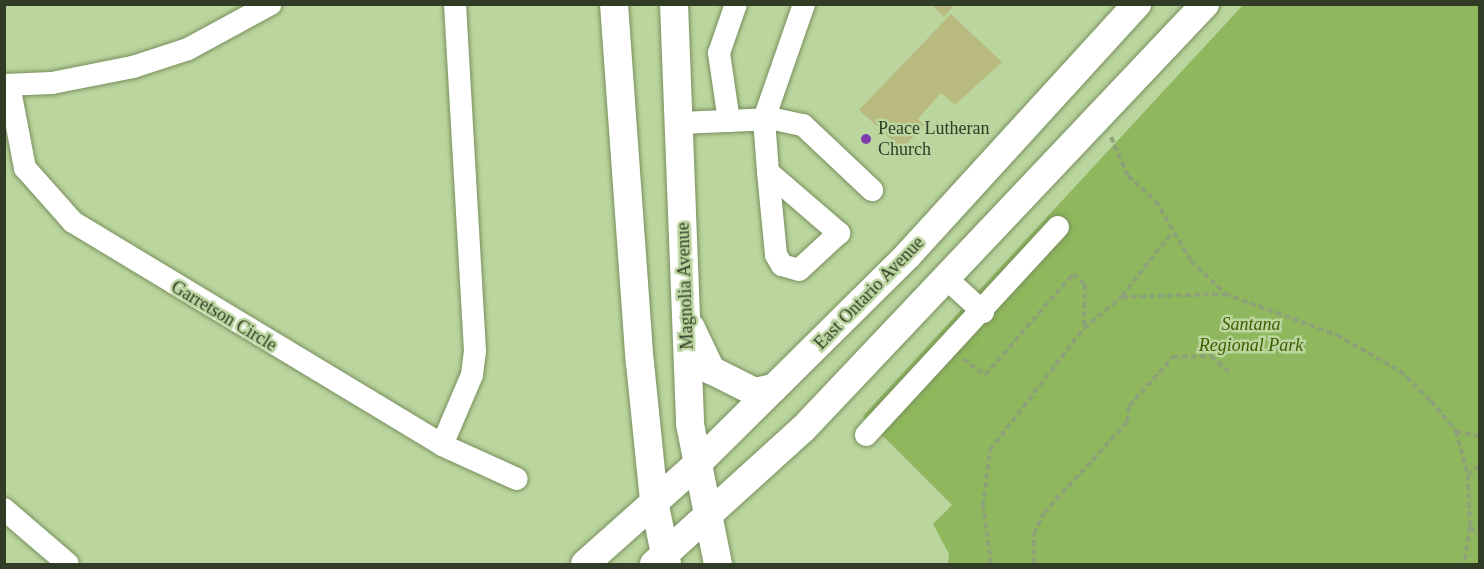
<!DOCTYPE html>
<style>
body{margin:0}
#map{position:relative;width:1484px;height:569px;overflow:hidden;background:#bbd59f;font-family:Georgia,serif}
div>[style]{position:absolute}
.green>*{inset:0;background:#8fb75d}
.building>*{inset:0;background:#b9ba7f}
.path>*{height:4px;margin-top:-2px;transform-origin:0;background:repeating-linear-gradient(90deg,#8da377 0 6px,transparent 0 9px)}
.roads{filter:drop-shadow(0 0 2px #778f5b) drop-shadow(0 0 2px #778f5b)}
.minor>*{height:22px;margin:-11px;padding:0 11px;transform-origin:11px;border-radius:11px;background:#fff}
.major>*{height:28px;margin:-14px;padding:0 14px;transform-origin:14px;border-radius:14px;background:#fff}
.dots>*{width:16px;height:16px;translate:-50% -50%;box-sizing:border-box;border:3px solid #bbd59f;border-radius:50%}
span{translate:-50% -50%;white-space:nowrap;text-align:center;line-height:1.15;-webkit-text-stroke:5px #bbd59f;paint-order:stroke}
.poi-label{font-size:18px;color:#313c26}
.left{translate:0 -50%;text-align:left}
.street-label{font-size:18px;color:#313c26}
.park-label{font-size:18px;color:#3e5e00;font-style:italic}
.frame{position:absolute;inset:0;border:6px solid #313c26;pointer-events:none}
</style>
<div id="map">
<div class="green">
<div style="clip-path:polygon(1243px 5px,1479px 5px,1479px 564px,948px 564px,949px 554px,933px 524px,952px 505px,863px 416px)"></div>
</div>
<div class="building">
<div style="clip-path:polygon(931px 4px,955px 4px,944px 17px)"></div>
<div style="clip-path:polygon(951px 14px,1002px 62px,955px 105px,941px 93px,918px 119px,924px 125px,902px 149px,859px 110px)"></div>
</div>
<div class="path">
<div style="left:1111px;top:137px;width:43px;rotate:66.4deg"></div>
<div style="left:1128px;top:176px;width:38px;rotate:42deg"></div>
<div style="left:1156px;top:201px;width:69px;rotate:59.7deg"></div>
<div style="left:1191px;top:261px;width:47px;rotate:43.3deg"></div>
<div style="left:1122px;top:296px;width:80px;rotate:-51.6deg"></div>
<div style="left:963px;top:359px;width:27px;rotate:36deg"></div>
<div style="left:985px;top:375px;width:134px;rotate:-48.9deg"></div>
<div style="left:1073px;top:274px;width:16px;rotate:40deg"></div>
<div style="left:1085px;top:284px;width:44px;rotate:91.3deg"></div>
<div style="left:1456px;top:431px;width:25px;rotate:12deg"></div>
<div style="left:1468px;top:475px;width:16px;rotate:-40deg"></div>
<div style="left:1470px;top:527px;width:13px;rotate:39deg"></div>
<div style="left:991px;top:564px;width:59px;rotate:-97.9deg"></div>
<div style="left:983px;top:506px;width:56px;rotate:-82.9deg"></div>
<div style="left:990px;top:450px;width:154px;rotate:-52.4deg"></div>
<div style="left:1084px;top:328px;width:49px;rotate:-39.2deg"></div>
<div style="left:1122px;top:297px;width:103px;rotate:-1.7deg"></div>
<div style="left:1225px;top:294px;width:119px;rotate:20.1deg"></div>
<div style="left:1337px;top:335px;width:73px;rotate:29.7deg"></div>
<div style="left:1400px;top:371px;width:43px;rotate:44.1deg"></div>
<div style="left:1431px;top:401px;width:39px;rotate:50deg"></div>
<div style="left:1456px;top:431px;width:46px;rotate:74.7deg"></div>
<div style="left:1468px;top:475px;width:52px;rotate:87.8deg"></div>
<div style="left:1470px;top:527px;width:37px;rotate:99deg"></div>
<div style="left:1034px;top:564px;width:30px;rotate:-90deg"></div>
<div style="left:1034px;top:534px;width:23px;rotate:-65deg"></div>
<div style="left:1044px;top:513px;width:123px;rotate:-47.6deg"></div>
<div style="left:1127px;top:422px;width:16px;rotate:-83deg"></div>
<div style="left:1129px;top:406px;width:66px;rotate:-48.1deg"></div>
<div style="left:1173px;top:357px;width:38px;rotate:-2deg"></div>
<div style="left:1211px;top:356px;width:25px;rotate:42deg"></div>
</div>
<div class="roads">
<div class="minor">
<div style="left:4px;top:85px;width:48px;rotate:-2.4deg"></div>
<div style="left:52px;top:83px;width:83px;rotate:-11.2deg"></div>
<div style="left:133px;top:67px;width:58px;rotate:-18.1deg"></div>
<div style="left:188px;top:49px;width:94px;rotate:-28.5deg"></div>
<div style="left:9px;top:85px;width:85px;rotate:79.1deg"></div>
<div style="left:25px;top:168px;width:72px;rotate:48.4deg"></div>
<div style="left:73px;top:222px;width:431px;rotate:31.1deg"></div>
<div style="left:442px;top:445px;width:82px;rotate:24.4deg"></div>
<div style="left:729px;top:121px;width:69px;rotate:-98.4deg"></div>
<div style="left:719px;top:53px;width:52px;rotate:-70.9deg"></div>
<div style="left:680px;top:123px;width:94px;rotate:-2.4deg"></div>
<div style="left:774px;top:119px;width:30px;rotate:12deg"></div>
<div style="left:803px;top:125px;width:95px;rotate:43.3deg"></div>
<div style="left:768px;top:172px;width:94px;rotate:40.7deg"></div>
<div style="left:839px;top:233px;width:54px;rotate:137.2deg"></div>
<div style="left:799px;top:270px;width:18px;rotate:-164deg"></div>
<div style="left:782px;top:265px;width:12px;rotate:-121deg"></div>
<div style="left:776px;top:255px;width:83px;rotate:-95.5deg"></div>
<div style="left:768px;top:172px;width:53px;rotate:-94.3deg"></div>
<div style="left:764px;top:119px;width:122px;rotate:-70.8deg"></div>
<div style="left:947px;top:279px;width:49px;rotate:42.5deg"></div>
<div style="left:866px;top:435px;width:283px;rotate:-47.3deg"></div>
<div style="left:442px;top:445px;width:76px;rotate:-66.8deg"></div>
<div style="left:472px;top:375px;width:24px;rotate:-83deg"></div>
<div style="left:475px;top:351px;width:348px;rotate:-93.3deg"></div>
<div style="left:4px;top:509px;width:84px;rotate:40.7deg"></div>
</div>
<div class="major">
<div style="left:614px;top:4px;width:360px;rotate:85.9deg"></div>
<div style="left:640px;top:363px;width:139px;rotate:84.2deg"></div>
<div style="left:654px;top:501px;width:64px;rotate:78.3deg"></div>
<div style="left:674px;top:4px;width:420px;rotate:87.8deg"></div>
<div style="left:690px;top:424px;width:143px;rotate:78.7deg"></div>
<div style="left:691px;top:328px;width:47px;rotate:64.5deg"></div>
<div style="left:711px;top:370px;width:49px;rotate:26.6deg"></div>
<div style="left:755px;top:392px;width:19px;rotate:-12deg"></div>
<div style="left:585px;top:564px;width:149px;rotate:-41.7deg"></div>
<div style="left:696px;top:465px;width:298px;rotate:-44.7deg"></div>
<div style="left:908px;top:255px;width:340px;rotate:-47.6deg"></div>
<div style="left:654px;top:564px;width:201px;rotate:-42.2deg"></div>
<div style="left:803px;top:429px;width:585px;rotate:-46.59deg"></div>
</div>
</div>
<div class="dots">
<div style="left:866px;top:139px;background:#813cb0"></div>
</div>
<div class="poi-label">
<span class="left" style="left:878px;top:139px">Peace Lutheran<br>Church</span>
</div>
<div class="street-label">
<span style="left:685px;top:286px;rotate:-92deg">Magnolia Avenue</span>
<span style="left:869px;top:293px;rotate:-46deg">East Ontario Avenue</span>
<span style="left:224px;top:316px;rotate:31deg">Garretson Circle</span>
</div>
<div class="park-label">
<span style="left:1251px;top:335px">Santana<br>Regional Park</span>
</div>
<div class="frame"></div>
</div>
